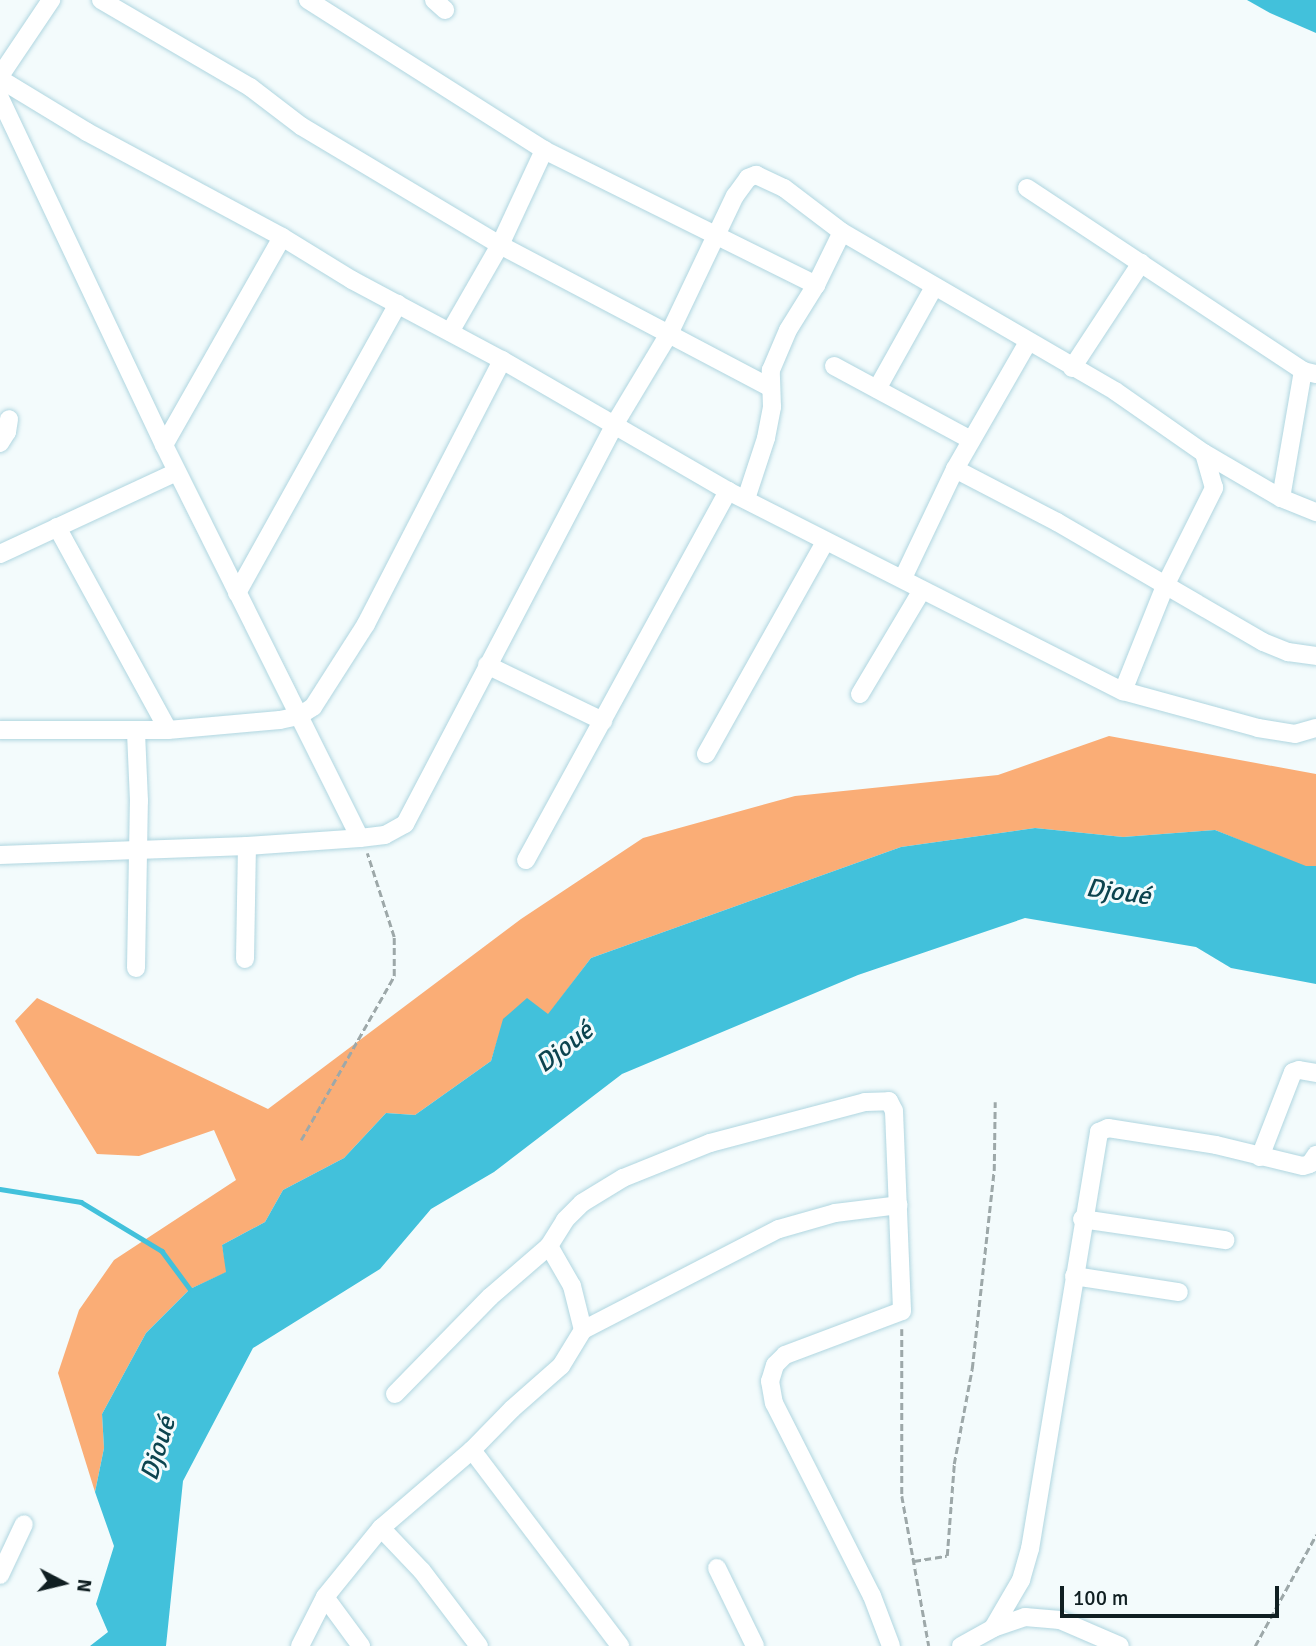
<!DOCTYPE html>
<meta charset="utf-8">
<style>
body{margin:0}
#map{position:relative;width:1316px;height:1646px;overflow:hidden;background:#f3fbfc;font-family:Signika,sans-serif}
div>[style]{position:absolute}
.forest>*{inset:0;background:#faad76}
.water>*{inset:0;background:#42c1db}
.stream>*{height:4.5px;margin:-2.25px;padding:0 2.25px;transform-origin:2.25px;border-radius:2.25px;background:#42c1db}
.path>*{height:2.5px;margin-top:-1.25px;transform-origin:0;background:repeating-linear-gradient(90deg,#9da8a9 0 7px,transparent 0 10.5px)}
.roads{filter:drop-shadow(0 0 2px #b0d6e0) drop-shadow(0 0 2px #b0d6e0)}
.minor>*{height:18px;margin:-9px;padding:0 9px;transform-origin:9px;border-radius:9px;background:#fff}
span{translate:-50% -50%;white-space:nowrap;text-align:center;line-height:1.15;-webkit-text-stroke:6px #f3fbfc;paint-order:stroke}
.water-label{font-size:26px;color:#0c444f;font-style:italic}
.north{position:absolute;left:28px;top:1548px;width:70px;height:70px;-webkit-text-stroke:5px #f3fbfc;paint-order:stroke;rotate:97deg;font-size:19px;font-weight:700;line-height:28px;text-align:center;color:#101f22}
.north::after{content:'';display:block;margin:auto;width:24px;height:32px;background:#101f22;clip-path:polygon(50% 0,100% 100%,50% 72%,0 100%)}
.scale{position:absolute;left:1060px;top:1586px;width:219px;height:32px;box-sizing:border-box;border:4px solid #101f22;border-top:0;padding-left:9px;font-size:21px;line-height:24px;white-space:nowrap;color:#101f22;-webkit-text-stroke:5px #f3fbfc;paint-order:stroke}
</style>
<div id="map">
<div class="forest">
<div style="clip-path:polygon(1109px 736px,1316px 774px,1316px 866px,1306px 867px,1215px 830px,1123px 837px,1035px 828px,901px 847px,591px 958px,548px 1015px,504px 1019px,491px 1061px,415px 1115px,386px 1113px,344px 1158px,283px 1190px,265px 1222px,222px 1245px,227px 1272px,190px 1289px,146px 1333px,102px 1414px,104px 1448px,95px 1492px,58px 1373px,79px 1310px,114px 1260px,236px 1180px,214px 1130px,139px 1156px,97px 1154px,15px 1021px,37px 998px,268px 1109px,521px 919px,643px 838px,795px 796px,998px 775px)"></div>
</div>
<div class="water">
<div style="clip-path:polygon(1247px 0,1316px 0,1316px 33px,1270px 13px)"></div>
<div style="clip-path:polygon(1035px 828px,1123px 837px,1215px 830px,1306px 866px,1316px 866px,1316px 984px,1231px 968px,1196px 947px,1025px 918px,858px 975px,622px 1074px,494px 1172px,431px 1209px,380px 1269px,253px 1348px,183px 1481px,166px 1646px,90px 1646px,108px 1632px,96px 1604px,114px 1546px,95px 1492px,104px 1448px,102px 1414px,146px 1333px,190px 1289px,226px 1272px,222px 1245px,265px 1222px,283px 1190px,344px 1158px,386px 1113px,415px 1115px,491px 1061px,503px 1019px,527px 998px,548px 1014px,591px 958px,901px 847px)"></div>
</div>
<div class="stream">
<div style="left:0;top:1189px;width:82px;rotate:9.1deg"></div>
<div style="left:81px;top:1202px;width:95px;rotate:31.2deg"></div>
<div style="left:162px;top:1251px;width:47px;rotate:53.6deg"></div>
</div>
<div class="path">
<div style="left:301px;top:1140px;width:189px;rotate:-60.4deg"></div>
<div style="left:394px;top:976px;width:39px;rotate:-90deg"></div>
<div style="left:394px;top:937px;width:88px;rotate:-107.8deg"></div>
<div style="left:902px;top:1329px;width:167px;rotate:90deg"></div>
<div style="left:902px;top:1496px;width:152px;rotate:79.8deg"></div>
<div style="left:914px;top:1561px;width:33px;rotate:-9deg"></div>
<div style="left:947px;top:1556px;width:92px;rotate:-85.6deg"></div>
<div style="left:954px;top:1464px;width:97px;rotate:-79.3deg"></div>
<div style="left:972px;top:1369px;width:199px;rotate:-83.7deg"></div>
<div style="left:994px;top:1171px;width:69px;rotate:-89.2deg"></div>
<div style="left:1255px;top:1646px;width:127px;rotate:-61.2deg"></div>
</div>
<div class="roads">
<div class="minor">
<div style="left:101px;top:0;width:173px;rotate:30.3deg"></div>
<div style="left:250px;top:87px;width:64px;rotate:37.4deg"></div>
<div style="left:301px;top:126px;width:232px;rotate:30.9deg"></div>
<div style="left:500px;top:245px;width:306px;rotate:27.8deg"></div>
<div style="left:308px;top:0;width:280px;rotate:32.4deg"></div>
<div style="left:544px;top:150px;width:304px;rotate:26.4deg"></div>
<div style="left:434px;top:0;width:15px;rotate:42deg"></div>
<div style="left:0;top:76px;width:92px;rotate:-56.1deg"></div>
<div style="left:0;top:79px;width:102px;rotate:31.3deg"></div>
<div style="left:87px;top:132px;width:221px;rotate:28.3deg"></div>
<div style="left:282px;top:237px;width:82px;rotate:31.6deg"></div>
<div style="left:352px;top:280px;width:170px;rotate:28.1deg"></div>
<div style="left:502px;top:360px;width:261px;rotate:30.1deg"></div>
<div style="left:728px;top:491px;width:443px;rotate:26.9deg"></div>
<div style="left:1123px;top:691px;width:140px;rotate:15.3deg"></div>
<div style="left:1258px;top:728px;width:37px;rotate:9deg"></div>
<div style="left:1295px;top:734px;width:22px;rotate:-16deg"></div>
<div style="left:0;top:98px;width:384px;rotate:64.7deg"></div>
<div style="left:164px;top:445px;width:439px;rotate:63.5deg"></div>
<div style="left:1027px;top:188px;width:331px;rotate:33.5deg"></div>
<div style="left:1303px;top:371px;width:13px;rotate:13deg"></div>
<div style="left:450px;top:332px;width:100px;rotate:-60.1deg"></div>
<div style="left:500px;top:245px;width:105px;rotate:-65.1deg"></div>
<div style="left:834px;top:366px;width:156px;rotate:28.4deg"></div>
<div style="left:1072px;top:368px;width:126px;rotate:-56.7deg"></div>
<div style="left:877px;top:389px;width:117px;rotate:-60.8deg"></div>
<div style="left:0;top:443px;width:13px;rotate:-58deg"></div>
<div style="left:7px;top:432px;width:13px;rotate:-81deg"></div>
<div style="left:164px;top:445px;width:239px;rotate:-60.4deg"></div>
<div style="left:955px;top:469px;width:115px;rotate:27.5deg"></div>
<div style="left:1057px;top:522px;width:238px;rotate:30.2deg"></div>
<div style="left:1263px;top:642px;width:27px;rotate:22deg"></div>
<div style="left:1288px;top:652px;width:28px;rotate:8deg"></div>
<div style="left:1281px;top:498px;width:129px;rotate:-80.2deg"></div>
<div style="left:746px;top:499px;width:64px;rotate:-71.8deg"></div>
<div style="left:766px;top:438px;width:32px;rotate:-79deg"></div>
<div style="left:772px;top:407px;width:37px;rotate:-92deg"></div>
<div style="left:771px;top:370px;width:43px;rotate:-67deg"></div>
<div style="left:788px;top:330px;width:53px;rotate:-58.1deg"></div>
<div style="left:816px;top:285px;width:59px;rotate:-63.9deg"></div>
<div style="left:57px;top:527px;width:231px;rotate:61.3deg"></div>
<div style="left:0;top:554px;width:195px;rotate:-24.9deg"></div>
<div style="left:903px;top:578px;width:121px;rotate:-64.5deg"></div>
<div style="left:955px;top:469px;width:146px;rotate:-60.1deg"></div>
<div style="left:237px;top:593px;width:331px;rotate:-60.9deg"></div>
<div style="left:487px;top:665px;width:129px;rotate:25.8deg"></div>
<div style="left:1123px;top:691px;width:113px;rotate:-68.2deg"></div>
<div style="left:1165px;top:586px;width:110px;rotate:-63.4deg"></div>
<div style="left:1214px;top:488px;width:36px;rotate:-106deg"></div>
<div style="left:860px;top:694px;width:121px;rotate:-59.2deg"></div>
<div style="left:0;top:730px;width:168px"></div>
<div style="left:168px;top:730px;width:112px;rotate:-5.1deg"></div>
<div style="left:280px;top:720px;width:19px;rotate:-12deg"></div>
<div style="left:299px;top:716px;width:17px;rotate:-33deg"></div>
<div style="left:313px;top:707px;width:98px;rotate:-57.4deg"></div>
<div style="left:366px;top:624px;width:297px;rotate:-62.7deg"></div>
<div style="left:706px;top:754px;width:243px;rotate:-60.7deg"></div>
<div style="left:0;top:855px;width:247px;rotate:-2.1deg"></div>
<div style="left:247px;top:846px;width:113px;rotate:-4deg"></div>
<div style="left:360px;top:838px;width:25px;rotate:-7deg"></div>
<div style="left:385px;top:835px;width:23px;rotate:-29deg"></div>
<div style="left:405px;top:824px;width:448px;rotate:-62.3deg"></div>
<div style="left:613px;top:427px;width:111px;rotate:-59deg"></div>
<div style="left:670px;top:332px;width:151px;rotate:-64.5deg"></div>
<div style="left:735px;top:196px;width:22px;rotate:-54deg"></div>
<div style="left:748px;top:178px;width:9px;rotate:-21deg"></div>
<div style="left:756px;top:175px;width:31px;rotate:25deg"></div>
<div style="left:784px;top:188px;width:73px;rotate:37.2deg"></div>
<div style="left:842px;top:232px;width:316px;rotate:30.2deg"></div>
<div style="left:1115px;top:391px;width:108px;rotate:34.9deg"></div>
<div style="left:1204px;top:453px;width:89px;rotate:30.3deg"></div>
<div style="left:1281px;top:498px;width:38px;rotate:22deg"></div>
<div style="left:526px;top:860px;width:421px;rotate:-61.3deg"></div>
<div style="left:245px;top:959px;width:113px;rotate:-89deg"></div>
<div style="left:136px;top:968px;width:167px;rotate:-89deg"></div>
<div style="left:139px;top:801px;width:70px;rotate:-92.5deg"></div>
<div style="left:1260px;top:1157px;width:91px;rotate:-68.8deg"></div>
<div style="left:1293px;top:1072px;width:6px;rotate:-18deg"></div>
<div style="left:1299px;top:1070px;width:17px;rotate:10deg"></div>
<div style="left:1082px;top:1219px;width:145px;rotate:8.4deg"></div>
<div style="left:549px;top:1246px;width:46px;rotate:60.1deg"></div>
<div style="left:572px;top:1286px;width:45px;rotate:76deg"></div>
<div style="left:1074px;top:1276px;width:106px;rotate:8.7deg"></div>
<div style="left:395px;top:1394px;width:136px;rotate:-45.6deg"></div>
<div style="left:490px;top:1297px;width:78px;rotate:-40.8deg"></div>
<div style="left:549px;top:1246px;width:31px;rotate:-58deg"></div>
<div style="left:565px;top:1220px;width:24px;rotate:-45deg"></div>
<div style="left:582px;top:1203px;width:48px;rotate:-31.4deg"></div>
<div style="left:623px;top:1178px;width:94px;rotate:-21.9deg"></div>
<div style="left:710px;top:1143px;width:160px;rotate:-14.8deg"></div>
<div style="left:865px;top:1102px;width:24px;rotate:-2deg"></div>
<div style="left:889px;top:1101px;width:11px;rotate:63deg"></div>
<div style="left:894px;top:1111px;width:200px;rotate:87.7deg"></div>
<div style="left:902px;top:1311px;width:125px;rotate:159.4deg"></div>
<div style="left:785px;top:1355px;width:14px;rotate:135deg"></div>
<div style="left:775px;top:1365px;width:17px;rotate:107deg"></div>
<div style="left:770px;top:1381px;width:22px;rotate:80deg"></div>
<div style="left:774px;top:1403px;width:216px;rotate:63.1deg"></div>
<div style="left:872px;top:1596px;width:53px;rotate:69.2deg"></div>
<div style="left:472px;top:1450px;width:246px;rotate:52.9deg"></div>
<div style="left:381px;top:1528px;width:59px;rotate:46.4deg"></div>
<div style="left:422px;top:1571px;width:94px;rotate:52.8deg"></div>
<div style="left:717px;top:1568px;width:87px;rotate:64deg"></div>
<div style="left:0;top:1575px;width:56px;rotate:-64.8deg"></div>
<div style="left:325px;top:1597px;width:61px;rotate:53.7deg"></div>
<div style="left:993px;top:1628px;width:56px;rotate:-59.7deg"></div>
<div style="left:1021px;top:1580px;width:32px;rotate:-74deg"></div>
<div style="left:1030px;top:1549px;width:423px;rotate:-80.6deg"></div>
<div style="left:1099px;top:1132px;width:10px;rotate:-24deg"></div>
<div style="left:1108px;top:1128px;width:109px;rotate:8.9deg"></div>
<div style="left:1216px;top:1145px;width:89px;rotate:13.6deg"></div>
<div style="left:1303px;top:1166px;width:7px;rotate:-16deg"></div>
<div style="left:1310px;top:1164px;width:11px;rotate:-56deg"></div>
<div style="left:300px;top:1646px;width:55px;rotate:-63deg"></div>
<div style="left:325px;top:1597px;width:89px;rotate:-50.9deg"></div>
<div style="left:381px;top:1528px;width:120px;rotate:-40.6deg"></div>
<div style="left:472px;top:1450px;width:57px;rotate:-45.7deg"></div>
<div style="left:512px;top:1409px;width:65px;rotate:-41.3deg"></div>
<div style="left:561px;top:1366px;width:42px;rotate:-58.6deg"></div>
<div style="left:583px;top:1330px;width:220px;rotate:-27.3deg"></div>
<div style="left:779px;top:1229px;width:58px;rotate:-15.9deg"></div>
<div style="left:835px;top:1213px;width:64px;rotate:-7.1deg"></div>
<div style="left:961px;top:1646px;width:37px;rotate:-29deg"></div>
<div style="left:993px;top:1628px;width:34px;rotate:-19deg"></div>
<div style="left:1025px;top:1617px;width:35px;rotate:5deg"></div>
<div style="left:1060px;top:1620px;width:65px;rotate:23.4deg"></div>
</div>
</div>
<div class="water-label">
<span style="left:1118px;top:893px;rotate:8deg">Djoué</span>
<span style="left:565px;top:1048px;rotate:-38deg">Djoué</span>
<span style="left:159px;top:1449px;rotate:-73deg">Djoué</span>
</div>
<div class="north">N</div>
<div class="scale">100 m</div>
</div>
